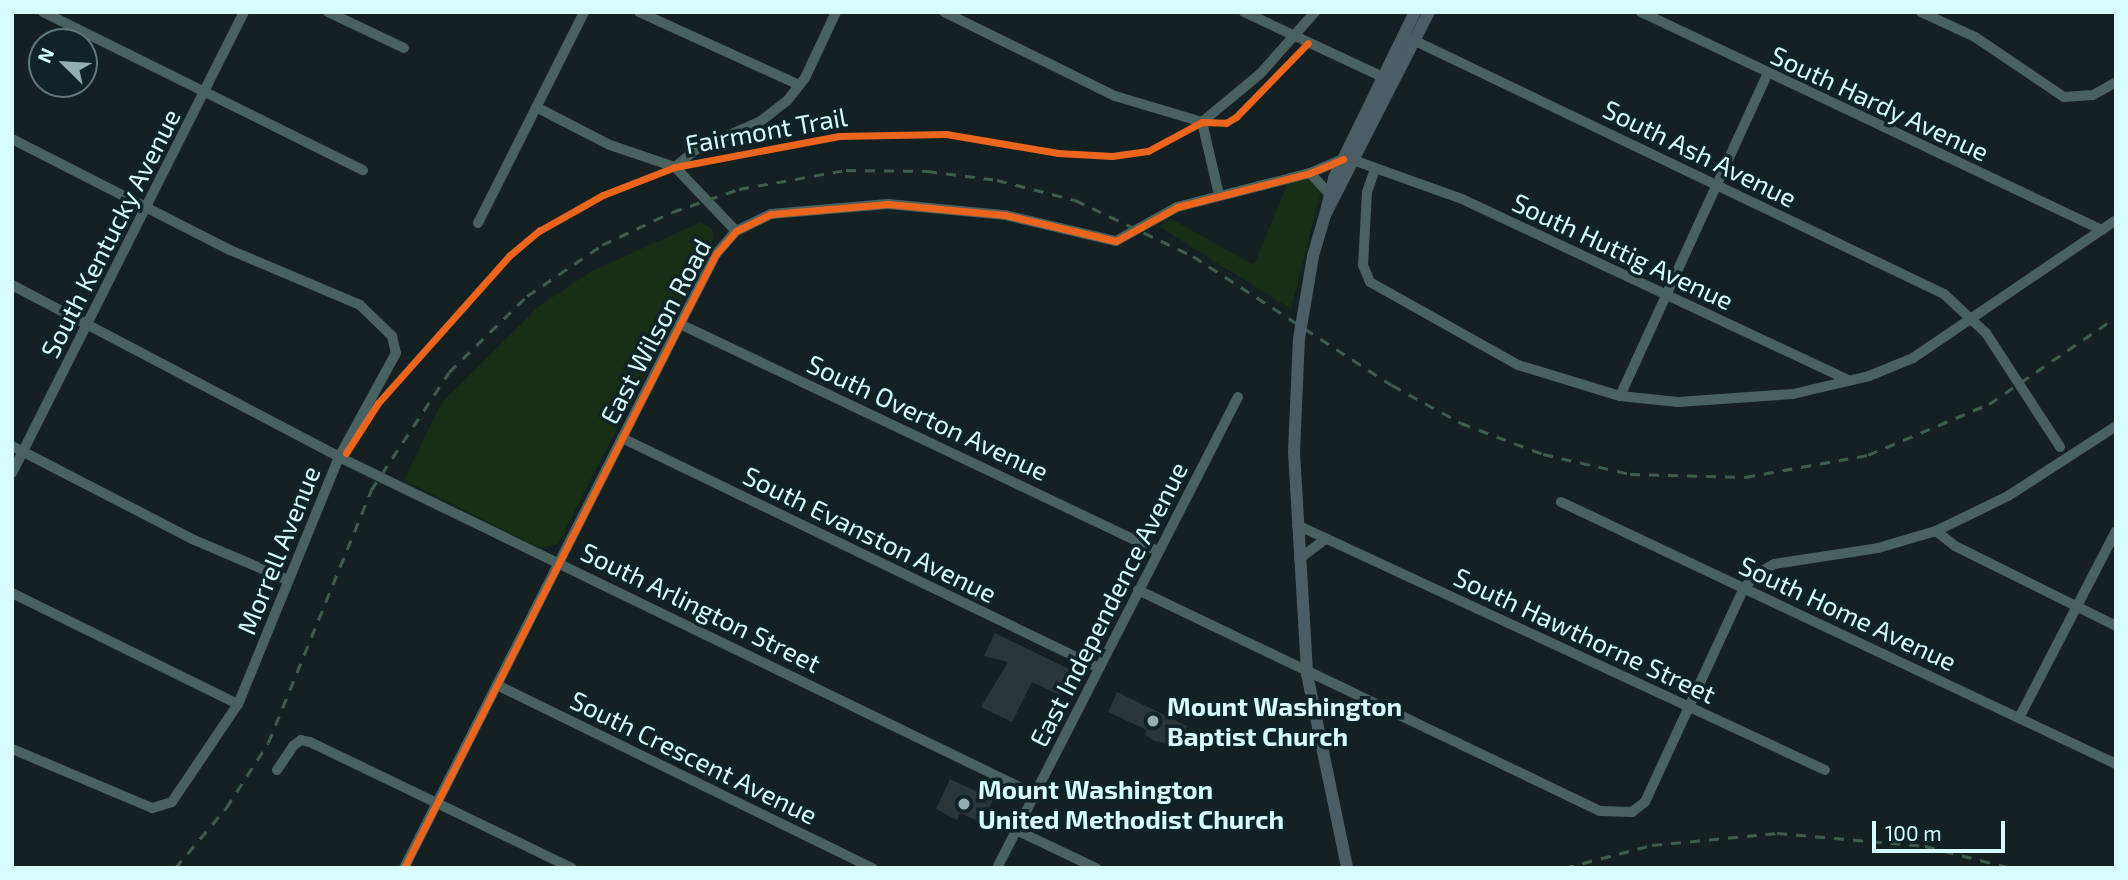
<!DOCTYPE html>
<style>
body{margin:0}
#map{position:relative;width:2128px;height:880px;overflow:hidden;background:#152022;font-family:"Exo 2",sans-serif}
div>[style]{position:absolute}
.green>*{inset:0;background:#162f15}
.building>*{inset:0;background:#2a3739}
.minor>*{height:10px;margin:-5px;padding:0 5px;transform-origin:5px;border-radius:5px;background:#4a6161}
.major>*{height:12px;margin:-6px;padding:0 6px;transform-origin:6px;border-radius:6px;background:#4b5e66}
.rail>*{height:2.5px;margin-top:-1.25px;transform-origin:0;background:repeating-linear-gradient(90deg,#3c5e4b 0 10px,transparent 0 19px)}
.minor-bridge>*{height:10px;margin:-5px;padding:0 5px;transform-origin:5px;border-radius:5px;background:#4a6161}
.major-bridge>*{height:12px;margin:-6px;padding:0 6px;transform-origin:6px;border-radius:6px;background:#4b5e66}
.cycleway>*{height:7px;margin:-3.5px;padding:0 3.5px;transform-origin:3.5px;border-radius:3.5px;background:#eb651d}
.dots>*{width:19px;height:19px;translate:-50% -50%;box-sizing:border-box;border:4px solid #102427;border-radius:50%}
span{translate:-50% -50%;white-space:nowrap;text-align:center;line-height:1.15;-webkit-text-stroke:7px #102427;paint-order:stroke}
.street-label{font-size:26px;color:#d7fcfe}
.poi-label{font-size:26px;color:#d7fcfe;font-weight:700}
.left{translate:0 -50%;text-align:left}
.frame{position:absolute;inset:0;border:14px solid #d7fcfe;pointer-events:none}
.north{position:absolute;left:28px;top:28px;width:70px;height:70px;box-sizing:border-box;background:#102427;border:2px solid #607a7d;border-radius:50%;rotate:294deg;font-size:19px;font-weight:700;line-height:28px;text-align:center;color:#d7fcfe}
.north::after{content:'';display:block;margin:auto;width:24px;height:32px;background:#93afb1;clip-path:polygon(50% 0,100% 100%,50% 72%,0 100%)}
.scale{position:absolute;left:1872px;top:821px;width:133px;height:32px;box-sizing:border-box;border:4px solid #d7fcfe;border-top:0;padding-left:9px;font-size:21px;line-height:24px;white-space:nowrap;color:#d7fcfe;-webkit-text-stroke:5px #102427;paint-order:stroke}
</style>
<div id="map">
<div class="green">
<div style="clip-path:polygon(1314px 177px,1321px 192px,1291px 309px,1158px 226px,1171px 219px,1254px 265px,1288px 182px)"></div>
<div style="clip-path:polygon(701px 222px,712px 229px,713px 240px,558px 544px,540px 548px,404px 480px,441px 403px,538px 307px,592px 271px)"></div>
</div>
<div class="building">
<div style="clip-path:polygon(995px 633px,1071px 670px,1059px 695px,1032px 682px,1012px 722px,981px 707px,1008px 662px,984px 656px)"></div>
<div style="clip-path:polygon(1117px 692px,1187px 726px,1179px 746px,1155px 741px,1145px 735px,1147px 730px,1108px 712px)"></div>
<div style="clip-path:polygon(950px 779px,993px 799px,985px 819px,978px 821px,960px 813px,957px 820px,936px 809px)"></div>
</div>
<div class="minor">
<div style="left:43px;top:12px;width:357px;rotate:26.3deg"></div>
<div style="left:328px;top:12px;width:84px;rotate:25.3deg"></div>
<div style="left:639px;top:12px;width:176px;rotate:24.5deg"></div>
<div style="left:944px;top:12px;width:191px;rotate:26.2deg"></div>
<div style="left:1115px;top:96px;width:91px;rotate:16.6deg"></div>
<div style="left:1244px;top:12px;width:160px;rotate:25.1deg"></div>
<div style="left:1641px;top:12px;width:510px;rotate:25.31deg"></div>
<div style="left:1921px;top:12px;width:60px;rotate:24.8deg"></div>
<div style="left:1975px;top:37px;width:107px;rotate:34deg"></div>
<div style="left:2064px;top:97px;width:29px;rotate:-4deg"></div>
<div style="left:2093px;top:95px;width:26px;rotate:-29deg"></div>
<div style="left:1409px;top:38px;width:593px;rotate:25.57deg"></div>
<div style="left:1944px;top:294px;width:57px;rotate:42.9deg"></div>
<div style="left:536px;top:107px;width:83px;rotate:27.2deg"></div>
<div style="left:610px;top:145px;width:69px;rotate:18.7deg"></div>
<div style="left:675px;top:167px;width:88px;rotate:46.4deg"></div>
<div style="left:12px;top:139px;width:245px;rotate:27deg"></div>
<div style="left:230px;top:250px;width:141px;rotate:22.9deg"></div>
<div style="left:360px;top:305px;width:45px;rotate:44.1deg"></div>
<div style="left:392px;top:336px;width:17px;rotate:77deg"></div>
<div style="left:396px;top:353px;width:119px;rotate:118.7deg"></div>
<div style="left:339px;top:457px;width:267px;rotate:112.2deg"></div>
<div style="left:238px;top:704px;width:118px;rotate:124deg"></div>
<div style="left:172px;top:802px;width:21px;rotate:163deg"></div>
<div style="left:152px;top:808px;width:152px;rotate:-157.1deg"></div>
<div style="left:1356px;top:161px;width:113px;rotate:19.7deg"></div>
<div style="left:1462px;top:199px;width:426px;rotate:25.1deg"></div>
<div style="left:675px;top:167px;width:26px;rotate:-40deg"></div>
<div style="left:695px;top:150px;width:72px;rotate:-23.7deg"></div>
<div style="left:761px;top:121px;width:33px;rotate:-38deg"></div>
<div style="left:787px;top:101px;width:29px;rotate:-52deg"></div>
<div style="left:805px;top:78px;width:73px;rotate:-64.8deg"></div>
<div style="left:1375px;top:169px;width:24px;rotate:109deg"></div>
<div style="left:1367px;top:192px;width:73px;rotate:93.1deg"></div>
<div style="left:1363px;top:265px;width:18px;rotate:68deg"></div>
<div style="left:1370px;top:282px;width:170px;rotate:29.3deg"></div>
<div style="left:1518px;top:365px;width:107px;rotate:16.9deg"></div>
<div style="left:1620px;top:396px;width:58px;rotate:5.9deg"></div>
<div style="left:1678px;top:402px;width:115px;rotate:-4deg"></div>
<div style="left:1793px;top:394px;width:78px;rotate:-13.3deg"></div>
<div style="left:1869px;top:376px;width:48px;rotate:-22.2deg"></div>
<div style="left:1913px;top:358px;width:245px;rotate:-34.2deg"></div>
<div style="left:1310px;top:173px;width:26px;rotate:47deg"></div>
<div style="left:1219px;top:195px;width:75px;rotate:-103.1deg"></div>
<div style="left:1202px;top:122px;width:75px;rotate:-39.6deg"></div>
<div style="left:1260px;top:74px;width:83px;rotate:-48.4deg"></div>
<div style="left:478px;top:223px;width:236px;rotate:-63.3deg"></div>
<div style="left:12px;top:285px;width:369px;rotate:27.7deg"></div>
<div style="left:339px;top:457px;width:772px;rotate:25.87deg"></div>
<div style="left:680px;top:324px;width:529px;rotate:25.4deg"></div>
<div style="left:1620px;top:396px;width:355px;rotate:-65.4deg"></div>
<div style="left:622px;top:438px;width:530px;rotate:25.74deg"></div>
<div style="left:12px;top:446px;width:203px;rotate:27.3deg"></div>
<div style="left:192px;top:539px;width:104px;rotate:23.1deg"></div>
<div style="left:12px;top:473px;width:516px;rotate:-63.29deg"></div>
<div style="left:1561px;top:502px;width:614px;rotate:25.27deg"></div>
<div style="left:1297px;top:525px;width:582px;rotate:24.89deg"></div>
<div style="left:1936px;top:531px;width:24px;rotate:38deg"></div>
<div style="left:1955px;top:546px;width:180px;rotate:26.4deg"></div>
<div style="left:1299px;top:559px;width:34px;rotate:-37deg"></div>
<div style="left:1138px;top:590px;width:512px;rotate:25.56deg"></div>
<div style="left:1600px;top:811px;width:32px;rotate:2deg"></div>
<div style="left:1632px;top:812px;width:16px;rotate:-38deg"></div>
<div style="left:1645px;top:802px;width:236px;rotate:-65.2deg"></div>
<div style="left:1744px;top:588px;width:21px;rotate:-47deg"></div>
<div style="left:1758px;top:573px;width:18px;rotate:-29deg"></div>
<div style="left:1774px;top:564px;width:105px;rotate:-8.7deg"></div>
<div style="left:1878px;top:548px;width:60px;rotate:-16.3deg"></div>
<div style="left:1936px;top:531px;width:80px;rotate:-25.9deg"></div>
<div style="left:2008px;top:496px;width:129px;rotate:-32.9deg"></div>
<div style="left:12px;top:593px;width:252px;rotate:26.2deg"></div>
<div style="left:497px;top:685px;width:418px;rotate:26deg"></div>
<div style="left:2020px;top:716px;width:208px;rotate:-62.6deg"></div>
<div style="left:277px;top:770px;width:29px;rotate:-56deg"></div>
<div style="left:293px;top:746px;width:10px;rotate:-37deg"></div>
<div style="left:301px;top:740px;width:9px;rotate:13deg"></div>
<div style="left:310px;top:742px;width:291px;rotate:25.7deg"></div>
<div style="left:1016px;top:830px;width:89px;rotate:25.4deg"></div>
<div style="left:404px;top:868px;width:610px;rotate:-63.1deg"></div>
<div style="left:680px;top:324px;width:79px;rotate:-62.8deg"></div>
<div style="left:716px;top:254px;width:30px;rotate:-49deg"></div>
<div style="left:736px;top:231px;width:39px;rotate:-26deg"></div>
<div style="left:771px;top:214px;width:117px;rotate:-4.9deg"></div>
<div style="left:888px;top:204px;width:118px;rotate:5.4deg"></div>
<div style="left:1005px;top:215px;width:114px;rotate:13.2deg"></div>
<div style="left:1116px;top:241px;width:70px;rotate:-29.1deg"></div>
<div style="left:1177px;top:207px;width:137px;rotate:-14.3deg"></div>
<div style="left:1310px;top:173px;width:36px;rotate:-23deg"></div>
<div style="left:997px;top:868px;width:529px;rotate:-62.9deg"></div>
</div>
<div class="major">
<div style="left:1325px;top:215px;width:38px;rotate:-76deg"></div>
<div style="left:1334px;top:178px;width:185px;rotate:-64deg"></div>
<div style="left:1313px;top:256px;width:43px;rotate:-73.7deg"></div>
<div style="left:1325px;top:215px;width:228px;rotate:-62.9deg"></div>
<div style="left:1294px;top:452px;width:222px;rotate:86.6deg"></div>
<div style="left:1307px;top:674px;width:198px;rotate:78.3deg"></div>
</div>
<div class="rail">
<div style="left:175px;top:868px;width:79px;rotate:-49.6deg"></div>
<div style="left:226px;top:808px;width:77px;rotate:-57.1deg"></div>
<div style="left:268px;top:743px;width:273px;rotate:-67.8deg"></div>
<div style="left:371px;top:490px;width:141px;rotate:-56.5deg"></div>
<div style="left:449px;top:372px;width:109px;rotate:-44.3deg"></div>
<div style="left:527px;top:296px;width:91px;rotate:-34.2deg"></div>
<div style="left:602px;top:245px;width:77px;rotate:-25.2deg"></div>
<div style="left:672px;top:212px;width:71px;rotate:-18.9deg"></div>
<div style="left:739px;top:189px;width:109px;rotate:-10.1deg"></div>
<div style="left:846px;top:170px;width:81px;rotate:0.7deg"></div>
<div style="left:927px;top:171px;width:71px;rotate:7.3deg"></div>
<div style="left:997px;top:180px;width:81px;rotate:14.4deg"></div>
<div style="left:1075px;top:200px;width:131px;rotate:25.4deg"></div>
<div style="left:1193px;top:256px;width:237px;rotate:33deg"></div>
<div style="left:1392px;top:385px;width:79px;rotate:28.8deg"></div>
<div style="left:1461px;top:423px;width:88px;rotate:20.7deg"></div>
<div style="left:1543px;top:454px;width:89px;rotate:12.9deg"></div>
<div style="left:1630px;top:474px;width:115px;rotate:1.5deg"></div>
<div style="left:1745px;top:477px;width:125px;rotate:-10.1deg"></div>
<div style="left:1868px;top:455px;width:131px;rotate:-22.9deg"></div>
<div style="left:1989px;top:404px;width:154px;rotate:-34.4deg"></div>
<div style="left:1564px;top:868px;width:91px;rotate:-14.6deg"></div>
<div style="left:1652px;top:845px;width:126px;rotate:-5.5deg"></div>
<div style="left:1777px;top:833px;width:149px;rotate:5deg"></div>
<div style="left:1925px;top:846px;width:89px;rotate:14.3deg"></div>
</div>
<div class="minor-bridge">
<div style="left:1986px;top:333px;width:136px;rotate:57deg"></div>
</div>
<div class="major-bridge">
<div style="left:1294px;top:452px;width:113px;rotate:-87.5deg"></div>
<div style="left:1299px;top:339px;width:84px;rotate:-80.4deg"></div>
</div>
<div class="cycleway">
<div style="left:346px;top:453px;width:59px;rotate:-57.4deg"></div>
<div style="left:378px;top:403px;width:198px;rotate:-48.3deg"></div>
<div style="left:510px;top:255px;width:38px;rotate:-40deg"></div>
<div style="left:539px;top:231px;width:73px;rotate:-29.4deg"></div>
<div style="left:603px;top:195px;width:77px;rotate:-21.3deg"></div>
<div style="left:675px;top:167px;width:167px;rotate:-10.7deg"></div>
<div style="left:839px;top:136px;width:107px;rotate:-1.1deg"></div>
<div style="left:946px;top:134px;width:114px;rotate:9.6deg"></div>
<div style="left:1058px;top:153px;width:54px;rotate:3.2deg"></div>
<div style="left:1112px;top:156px;width:36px;rotate:-8deg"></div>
<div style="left:1148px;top:151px;width:61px;rotate:-28.2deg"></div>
<div style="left:1202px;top:122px;width:24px;rotate:2deg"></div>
<div style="left:1226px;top:123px;width:12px;rotate:-31deg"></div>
<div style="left:1236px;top:117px;width:103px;rotate:-45.8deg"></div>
<div style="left:404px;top:868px;width:610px;rotate:-63.1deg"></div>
<div style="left:680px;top:324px;width:79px;rotate:-62.8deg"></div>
<div style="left:716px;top:254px;width:30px;rotate:-49deg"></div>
<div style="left:736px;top:231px;width:39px;rotate:-26deg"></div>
<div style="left:771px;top:214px;width:117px;rotate:-4.9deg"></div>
<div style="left:888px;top:204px;width:118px;rotate:5.4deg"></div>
<div style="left:1005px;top:215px;width:114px;rotate:13.2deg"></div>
<div style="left:1116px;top:241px;width:70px;rotate:-29.1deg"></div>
<div style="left:1177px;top:207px;width:137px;rotate:-14.3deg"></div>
<div style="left:1310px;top:173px;width:36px;rotate:-23deg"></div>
</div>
<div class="dots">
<div style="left:1153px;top:721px;background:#93afb1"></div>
<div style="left:964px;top:804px;background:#93afb1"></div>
</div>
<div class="street-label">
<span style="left:1880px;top:103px;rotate:25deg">South Hardy Avenue</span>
<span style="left:766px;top:130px;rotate:-10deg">Fairmont Trail</span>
<span style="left:1700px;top:153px;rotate:26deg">South Ash Avenue</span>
<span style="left:110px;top:233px;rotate:-63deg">South Kentucky Avenue</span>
<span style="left:1623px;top:251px;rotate:25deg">South Huttig Avenue</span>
<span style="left:655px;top:331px;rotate:-62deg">East Wilson Road</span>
<span style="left:928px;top:417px;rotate:25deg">South Overton Avenue</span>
<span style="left:870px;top:534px;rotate:26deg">South Evanston Avenue</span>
<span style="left:278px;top:550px;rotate:-68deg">Morrell Avenue</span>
<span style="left:1108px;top:604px;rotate:-63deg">East Independence Avenue</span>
<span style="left:701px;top:607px;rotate:26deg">South Arlington Street</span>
<span style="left:1848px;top:613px;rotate:25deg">South Home Avenue</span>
<span style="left:1585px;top:635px;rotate:25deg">South Hawthorne Street</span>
<span style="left:694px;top:757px;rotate:26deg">South Crescent Avenue</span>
</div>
<div class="poi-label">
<span class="left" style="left:1167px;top:721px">Mount Washington<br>Baptist Church</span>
<span class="left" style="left:978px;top:804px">Mount Washington<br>United Methodist Church</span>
</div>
<div class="frame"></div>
<div class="north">N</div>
<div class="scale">100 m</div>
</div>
